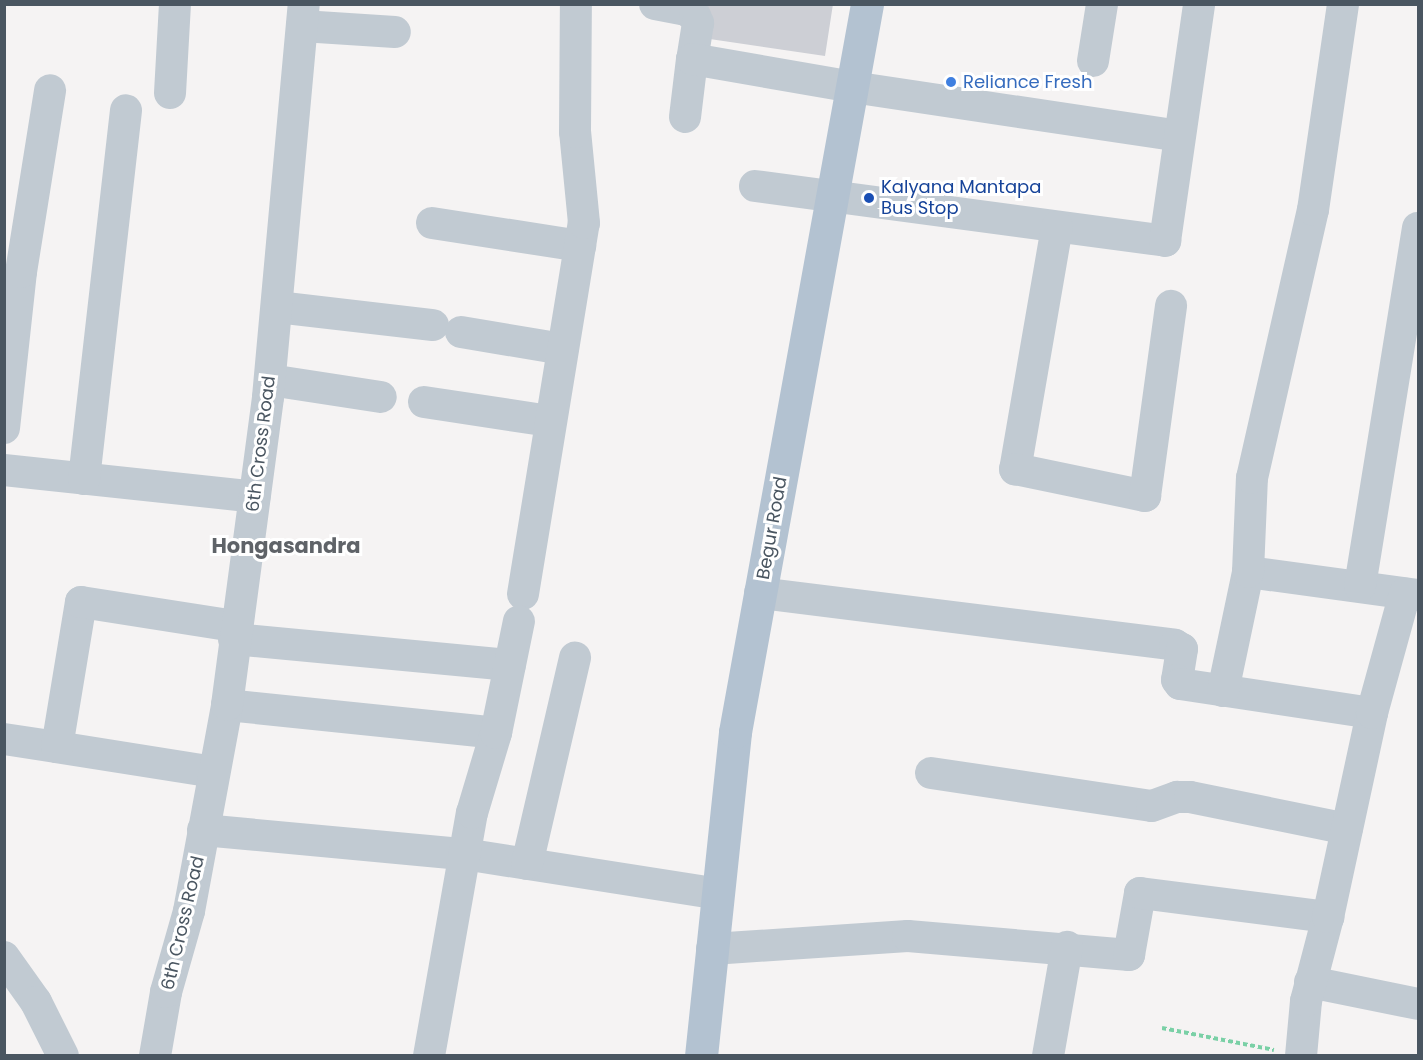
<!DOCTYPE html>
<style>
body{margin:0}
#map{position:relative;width:1423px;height:1060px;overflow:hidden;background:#f5f3f3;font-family:Poppins,sans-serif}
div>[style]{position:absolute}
.building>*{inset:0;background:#cdcfd5}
.path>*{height:4px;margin-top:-2px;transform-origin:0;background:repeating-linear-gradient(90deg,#7ad0a6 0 4.5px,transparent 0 7.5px)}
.minor>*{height:32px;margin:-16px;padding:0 16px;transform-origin:16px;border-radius:16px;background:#c1cad2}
.major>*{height:33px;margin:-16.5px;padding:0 16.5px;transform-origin:16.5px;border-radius:16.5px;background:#b3c2d1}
.dots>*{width:16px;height:16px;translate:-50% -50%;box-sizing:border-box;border:3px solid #fff;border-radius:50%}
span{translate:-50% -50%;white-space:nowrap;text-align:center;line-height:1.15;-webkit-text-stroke:6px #fff;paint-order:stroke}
.shop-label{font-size:18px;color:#366cbe}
.left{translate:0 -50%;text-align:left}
.transit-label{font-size:18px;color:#164399}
.street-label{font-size:18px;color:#4a5661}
.quarter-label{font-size:21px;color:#5f6368;font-weight:700}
.frame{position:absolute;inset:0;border:6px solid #4a5661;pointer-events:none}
</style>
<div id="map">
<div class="building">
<div style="clip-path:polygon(708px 4px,833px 4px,825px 56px,703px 38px)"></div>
</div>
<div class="path">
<div style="left:1162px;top:1028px;width:114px;rotate:11.1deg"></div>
</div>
<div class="minor">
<div style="left:655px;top:4px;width:32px;rotate:11deg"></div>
<div style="left:686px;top:10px;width:11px;rotate:34deg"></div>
<div style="left:695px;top:16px;width:8px;rotate:67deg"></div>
<div style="left:698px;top:23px;width:36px;rotate:99deg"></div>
<div style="left:302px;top:26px;width:93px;rotate:3.7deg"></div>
<div style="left:1093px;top:61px;width:58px;rotate:-81deg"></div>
<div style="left:170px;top:93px;width:89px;rotate:-86.8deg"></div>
<div style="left:685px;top:117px;width:58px;rotate:-83.1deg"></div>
<div style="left:692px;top:59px;width:162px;rotate:9.9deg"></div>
<div style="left:852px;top:87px;width:330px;rotate:8.5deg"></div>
<div style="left:755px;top:186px;width:414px;rotate:7.6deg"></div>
<div style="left:1165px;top:241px;width:239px;rotate:-81.8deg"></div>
<div style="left:432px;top:223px;width:150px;rotate:8.8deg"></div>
<div style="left:1057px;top:227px;width:246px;rotate:99.8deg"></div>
<div style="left:1015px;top:469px;width:133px;rotate:11.7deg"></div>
<div style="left:1145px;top:496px;width:192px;rotate:-82.2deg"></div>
<div style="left:277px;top:307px;width:157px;rotate:6.6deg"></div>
<div style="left:461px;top:332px;width:103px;rotate:9.5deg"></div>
<div style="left:270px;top:380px;width:112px;rotate:8.7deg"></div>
<div style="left:424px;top:402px;width:127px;rotate:8.6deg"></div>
<div style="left:4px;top:428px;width:157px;rotate:-83.8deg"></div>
<div style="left:21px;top:272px;width:184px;rotate:-80.9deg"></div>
<div style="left:4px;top:470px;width:252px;rotate:6.1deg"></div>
<div style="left:84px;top:479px;width:371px;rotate:-83.5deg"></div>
<div style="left:1248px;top:572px;width:172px;rotate:7.7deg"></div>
<div style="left:1360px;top:586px;width:363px;rotate:-80.8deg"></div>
<div style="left:760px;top:593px;width:418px;rotate:7.1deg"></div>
<div style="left:1175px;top:645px;width:8px;rotate:30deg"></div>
<div style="left:1182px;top:649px;width:31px;rotate:99deg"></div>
<div style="left:1177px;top:680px;width:5px;rotate:53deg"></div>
<div style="left:1180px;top:684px;width:194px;rotate:8.6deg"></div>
<div style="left:523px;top:594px;width:376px;rotate:-80.7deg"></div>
<div style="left:584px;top:223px;width:91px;rotate:-95.6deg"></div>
<div style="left:575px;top:132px;width:128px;rotate:-89.6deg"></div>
<div style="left:234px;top:639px;width:277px;rotate:5.4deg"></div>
<div style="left:1223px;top:691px;width:122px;rotate:-78.1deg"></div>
<div style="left:1248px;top:572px;width:94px;rotate:-87.6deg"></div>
<div style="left:1252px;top:478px;width:275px;rotate:-77.2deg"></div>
<div style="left:1313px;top:210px;width:208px;rotate:-81.7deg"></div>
<div style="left:227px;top:705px;width:270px;rotate:5.9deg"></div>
<div style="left:4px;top:739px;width:54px;rotate:8.6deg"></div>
<div style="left:214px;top:772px;width:159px;rotate:-171deg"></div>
<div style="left:57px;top:747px;width:147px;rotate:-80.6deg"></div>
<div style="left:81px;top:602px;width:156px;rotate:8.9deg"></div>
<div style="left:931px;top:773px;width:223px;rotate:8.5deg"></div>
<div style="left:1152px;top:806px;width:27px;rotate:-20deg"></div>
<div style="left:1177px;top:797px;width:13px"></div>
<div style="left:1190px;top:797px;width:160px;rotate:11.5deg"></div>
<div style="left:203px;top:830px;width:262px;rotate:5.3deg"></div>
<div style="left:464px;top:854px;width:257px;rotate:8.9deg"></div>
<div style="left:527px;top:864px;width:212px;rotate:-76.9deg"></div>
<div style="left:712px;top:949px;width:196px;rotate:-3.8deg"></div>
<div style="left:908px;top:936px;width:222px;rotate:4.9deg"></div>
<div style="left:1129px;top:955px;width:63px;rotate:-79.9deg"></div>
<div style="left:1140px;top:893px;width:190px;rotate:7.3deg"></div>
<div style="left:4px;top:957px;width:55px;rotate:54.6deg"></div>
<div style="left:36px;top:1002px;width:60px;rotate:63.4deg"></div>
<div style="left:1310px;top:982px;width:110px;rotate:11.5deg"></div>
<div style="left:155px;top:1056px;width:65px;rotate:-80.2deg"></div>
<div style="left:166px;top:992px;width:84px;rotate:-74.1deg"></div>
<div style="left:189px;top:911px;width:209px;rotate:-79.5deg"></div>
<div style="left:227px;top:705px;width:311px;rotate:-82.4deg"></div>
<div style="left:268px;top:397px;width:395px;rotate:-84.8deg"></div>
<div style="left:429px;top:1056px;width:247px;rotate:-80deg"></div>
<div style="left:472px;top:813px;width:84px;rotate:-73.3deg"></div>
<div style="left:496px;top:733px;width:114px;rotate:-78.4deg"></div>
<div style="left:1048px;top:1056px;width:111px;rotate:-80.1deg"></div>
<div style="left:1301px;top:1056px;width:55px;rotate:-84.8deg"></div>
<div style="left:1306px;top:1001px;width:87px;rotate:-75.3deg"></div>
<div style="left:1328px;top:917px;width:209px;rotate:-77.8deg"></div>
<div style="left:1372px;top:713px;width:124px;rotate:-74.6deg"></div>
</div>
<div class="major">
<div style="left:701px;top:1056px;width:326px;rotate:-84deg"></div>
<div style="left:735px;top:732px;width:740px;rotate:-79.72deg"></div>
</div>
<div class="dots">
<div style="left:951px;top:82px;background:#3f7fe0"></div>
<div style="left:869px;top:198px;background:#1a4fb4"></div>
</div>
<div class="shop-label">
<span class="left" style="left:963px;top:82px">Reliance Fresh</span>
</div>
<div class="transit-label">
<span class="left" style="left:881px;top:198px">Kalyana Mantapa<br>Bus Stop</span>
</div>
<div class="street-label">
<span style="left:261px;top:444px;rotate:-83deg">6th Cross Road</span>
<span style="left:772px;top:528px;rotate:-80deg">Begur Road</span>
<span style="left:183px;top:923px;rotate:-77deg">6th Cross Road</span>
</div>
<div class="quarter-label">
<span style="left:286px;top:546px">Hongasandra</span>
</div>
<div class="frame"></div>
</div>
